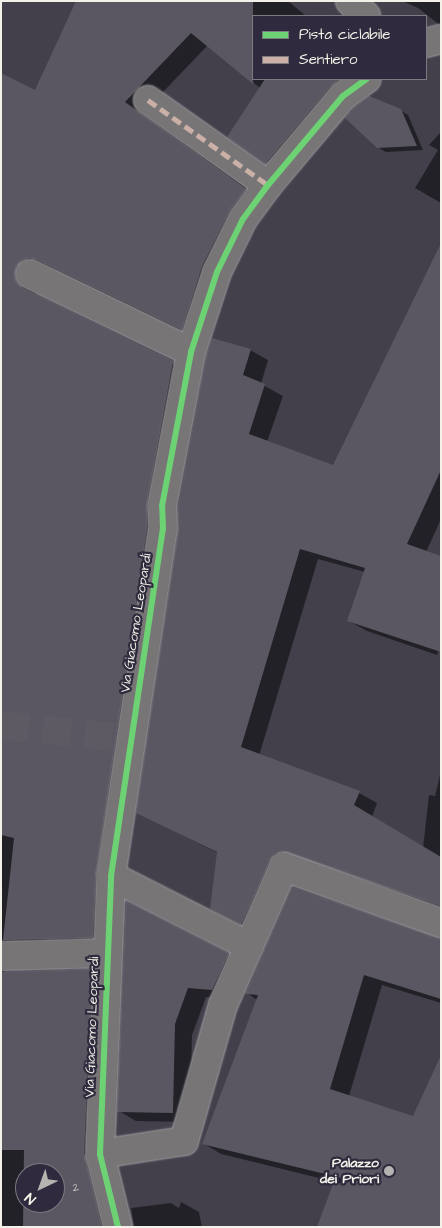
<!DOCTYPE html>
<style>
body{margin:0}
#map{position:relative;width:442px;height:1228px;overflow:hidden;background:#433f4b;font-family:"Architects Daughter",sans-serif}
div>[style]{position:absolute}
.shadow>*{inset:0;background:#0007}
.building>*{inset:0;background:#5b5762}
.minor-tunnel>*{height:28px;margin-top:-14px;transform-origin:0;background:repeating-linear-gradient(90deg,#5e5a63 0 28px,transparent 0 42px)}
.roads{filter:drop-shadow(0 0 1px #a2a0a4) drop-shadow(0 0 1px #a2a0a4)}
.minor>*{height:28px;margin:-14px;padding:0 14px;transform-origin:14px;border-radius:14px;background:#787577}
.quiet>*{height:5px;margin-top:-2.5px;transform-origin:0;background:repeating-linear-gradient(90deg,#cab0a6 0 10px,transparent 0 15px)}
.cycleway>*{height:6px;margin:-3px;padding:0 3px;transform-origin:3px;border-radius:3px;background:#6cd273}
.dots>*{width:14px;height:14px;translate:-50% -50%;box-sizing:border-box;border:2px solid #2f2a3d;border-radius:50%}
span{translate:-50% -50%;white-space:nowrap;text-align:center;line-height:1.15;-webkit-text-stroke:4.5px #2f2a3d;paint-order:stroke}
.number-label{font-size:11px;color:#cecac6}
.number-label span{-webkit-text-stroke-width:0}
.street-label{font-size:14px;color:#f4f1e8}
.poi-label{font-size:14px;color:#f4f1e8;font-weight:700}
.right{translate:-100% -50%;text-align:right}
.frame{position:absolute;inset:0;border:2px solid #f4f1e8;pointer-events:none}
.legend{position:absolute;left:252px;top:15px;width:175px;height:65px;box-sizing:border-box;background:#2f2a3d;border:1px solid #7e7a81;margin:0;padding:6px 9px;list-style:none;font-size:15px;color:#f4f1e8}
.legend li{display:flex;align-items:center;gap:10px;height:25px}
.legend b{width:25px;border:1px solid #7e7a81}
.north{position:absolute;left:15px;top:1163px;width:50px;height:50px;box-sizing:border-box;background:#2f2a3d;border:1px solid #7e7a81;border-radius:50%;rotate:222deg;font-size:14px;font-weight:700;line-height:20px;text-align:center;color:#f4f1e8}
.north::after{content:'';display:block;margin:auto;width:18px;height:22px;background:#b6b3b1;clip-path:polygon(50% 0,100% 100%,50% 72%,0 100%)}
</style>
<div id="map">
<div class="shadow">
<div style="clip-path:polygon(evenodd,77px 1px,288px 1px,306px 16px,253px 16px,253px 79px,371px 79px,284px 173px,229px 137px,260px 88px,208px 45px,143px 113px,263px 200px,200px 339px,56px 270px,49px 268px,32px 286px,37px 296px,191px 373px,111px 948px,3px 967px,5px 973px,91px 970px,110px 981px,102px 1165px,117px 1227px,1px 1227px,1px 74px,36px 92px,77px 1px,25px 1173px,55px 1173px,55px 1203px,25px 1203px,25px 1173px)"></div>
<div style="clip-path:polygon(402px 1px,441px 1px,441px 26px,418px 8px)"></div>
<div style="clip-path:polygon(400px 110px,408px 115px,423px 150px,386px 152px,377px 147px)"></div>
<div style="clip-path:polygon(441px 132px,441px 203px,415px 188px,438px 150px,429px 145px)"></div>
<div style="clip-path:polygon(441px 246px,441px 519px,426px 552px,441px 644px,437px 655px,367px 631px,349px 621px,365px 572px,318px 559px,259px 756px,359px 793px,377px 803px,372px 817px,423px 848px,429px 795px,435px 796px,441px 771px,441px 909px,301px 861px,260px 934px,230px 919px,218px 853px,138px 813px,207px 356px,250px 350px,268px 360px,261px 384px,283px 396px,267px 442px,334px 467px)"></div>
<div style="clip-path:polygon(127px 903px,245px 964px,230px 999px,206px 997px,192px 1035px,190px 1122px,136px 1121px,119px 1111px)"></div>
<div style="clip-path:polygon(441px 939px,441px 1003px,382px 985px,349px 1096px,441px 1227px,343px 1184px,221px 1154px,203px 1143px,257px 1000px,247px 993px)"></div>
<div style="clip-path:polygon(181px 1202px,199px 1212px,202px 1227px,134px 1227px,131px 1208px,171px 1203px,179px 1208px)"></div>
</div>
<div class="building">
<div style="clip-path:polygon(76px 1px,253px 1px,253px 84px,191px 33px,125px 102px,246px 189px,229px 212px,202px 266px,182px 330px,37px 260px,29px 258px,22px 261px,16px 268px,15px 276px,17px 282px,23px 288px,173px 361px,147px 503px,147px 528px,96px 874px,93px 938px,3px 940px,14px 838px,1px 835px,1px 73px,35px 90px)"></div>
<div style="clip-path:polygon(265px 79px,340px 79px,331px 86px,265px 164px,227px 137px)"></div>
<div style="clip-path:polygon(369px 96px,401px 109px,417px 146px,377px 148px,345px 118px,354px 107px)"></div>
<div style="clip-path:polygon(441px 243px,441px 470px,407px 544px,441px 556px,441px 652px,347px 621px,365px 568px,300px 549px,241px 747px,360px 791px,354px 805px,441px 857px,441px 906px,282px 852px,275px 854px,270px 861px,241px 925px,210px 909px,217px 852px,136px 813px,178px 531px,178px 507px,206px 356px,212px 338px,251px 349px,243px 375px,265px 384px,249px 434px,333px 465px)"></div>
<div style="clip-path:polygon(292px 887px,441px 938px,441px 999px,364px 975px,330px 1089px,413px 1116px,441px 1055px,441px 1227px,317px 1227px,333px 1184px,354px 1181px,202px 1144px,258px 995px,245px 994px)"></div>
<div style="clip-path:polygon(126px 901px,229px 953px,212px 990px,188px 988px,175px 1024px,173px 1113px,117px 1112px)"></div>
<div style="clip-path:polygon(evenodd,92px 969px,84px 1153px,102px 1227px,23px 1227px,24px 1150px,1px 1150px,1px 972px,92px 969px,25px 1173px,55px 1173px,55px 1203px,25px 1203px,25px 1173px)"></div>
</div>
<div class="minor-tunnel">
<div style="left:1px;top:725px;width:131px;rotate:6.1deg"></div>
</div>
<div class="roads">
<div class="minor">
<div style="left:350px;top:1px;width:22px;rotate:43deg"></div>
<div style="left:426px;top:43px;width:16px;rotate:-15deg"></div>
<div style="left:148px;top:100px;width:147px;rotate:35.3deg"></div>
<div style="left:30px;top:274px;width:179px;rotate:25.8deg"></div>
<div style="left:111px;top:876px;width:155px;rotate:26.9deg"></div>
<div style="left:1px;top:956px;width:106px;rotate:-1.6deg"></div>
<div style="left:100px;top:1154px;width:85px;rotate:-8.8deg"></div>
<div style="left:184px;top:1141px;width:141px;rotate:-74deg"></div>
<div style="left:223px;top:1005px;width:151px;rotate:-66.2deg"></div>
<div style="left:284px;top:867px;width:167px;rotate:19.6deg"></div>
<div style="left:118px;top:1227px;width:75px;rotate:-103.9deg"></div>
<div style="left:100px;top:1154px;width:278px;rotate:-87.7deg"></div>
<div style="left:111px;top:876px;width:351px;rotate:-81.5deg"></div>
<div style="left:163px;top:529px;width:23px;rotate:-92deg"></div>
<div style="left:162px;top:506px;width:157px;rotate:-79.3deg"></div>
<div style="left:191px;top:352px;width:84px;rotate:-72deg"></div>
<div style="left:217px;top:272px;width:59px;rotate:-63.9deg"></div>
<div style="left:243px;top:219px;width:42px;rotate:-53.7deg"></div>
<div style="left:268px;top:185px;width:116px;rotate:-49.9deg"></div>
<div style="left:343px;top:96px;width:29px;rotate:-36deg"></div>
</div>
</div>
<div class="quiet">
<div style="left:148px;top:100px;width:147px;rotate:35.3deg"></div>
</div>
<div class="cycleway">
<div style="left:118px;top:1227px;width:75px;rotate:-103.9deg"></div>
<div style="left:100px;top:1154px;width:278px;rotate:-87.7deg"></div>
<div style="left:111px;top:876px;width:351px;rotate:-81.5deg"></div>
<div style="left:163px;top:529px;width:23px;rotate:-92deg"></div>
<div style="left:162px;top:506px;width:157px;rotate:-79.3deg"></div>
<div style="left:191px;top:352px;width:84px;rotate:-72deg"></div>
<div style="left:217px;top:272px;width:59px;rotate:-63.9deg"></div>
<div style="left:243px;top:219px;width:42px;rotate:-53.7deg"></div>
<div style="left:268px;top:185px;width:116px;rotate:-49.9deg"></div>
<div style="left:343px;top:96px;width:29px;rotate:-36deg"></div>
</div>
<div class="dots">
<div style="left:389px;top:1171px;background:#b6b3b1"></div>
</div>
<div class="number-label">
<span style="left:76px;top:1188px">2</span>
</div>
<div class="street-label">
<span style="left:136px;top:623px;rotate:-81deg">Via Giacomo Leopardi</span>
<span style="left:92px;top:1027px;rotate:-88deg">Via Giacomo Leopardi</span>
</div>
<div class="poi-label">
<span class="right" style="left:379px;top:1171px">Palazzo<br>dei Priori</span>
</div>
<div class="frame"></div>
<ul class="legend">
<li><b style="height:6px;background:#6cd273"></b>Pista ciclabile</li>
<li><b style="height:6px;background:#cab0a6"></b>Sentiero</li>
</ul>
<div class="north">N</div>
</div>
